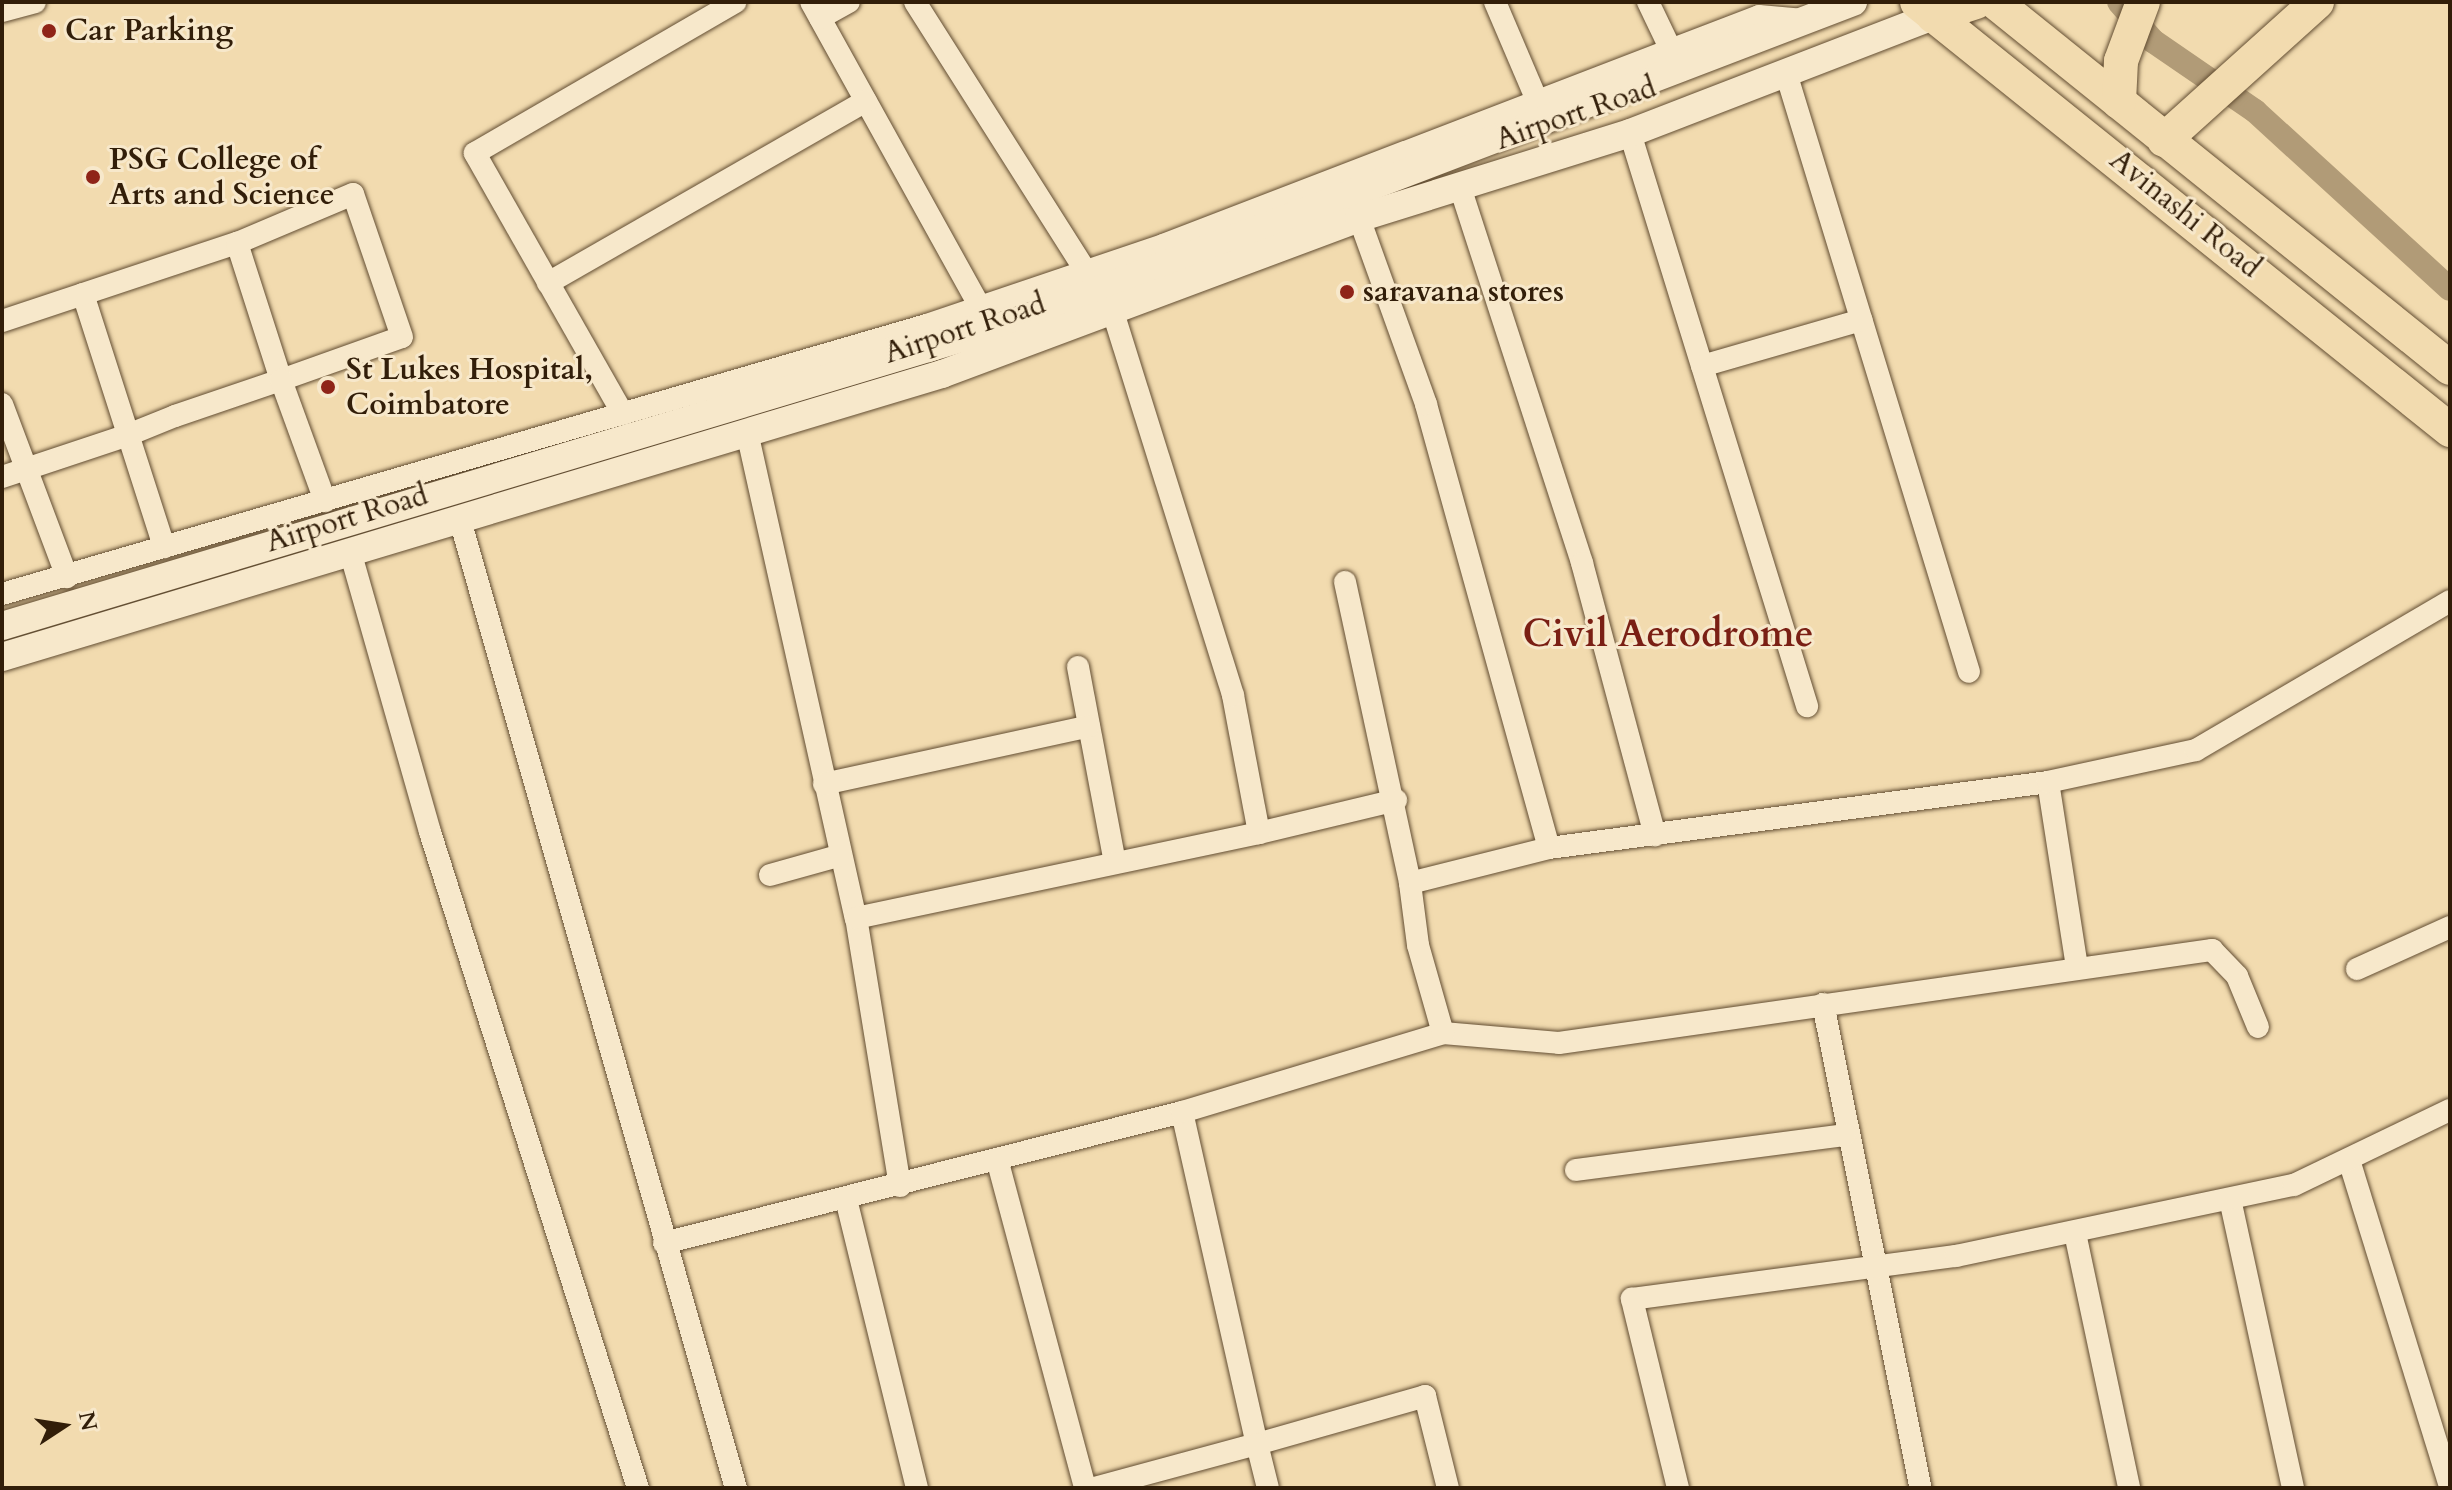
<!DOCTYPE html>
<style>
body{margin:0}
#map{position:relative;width:2452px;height:1490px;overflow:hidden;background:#f2dbaf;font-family:Cardo,serif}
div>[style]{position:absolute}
.canal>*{height:24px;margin:-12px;padding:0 12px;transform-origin:12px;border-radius:12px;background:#b19b77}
.roads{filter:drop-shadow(0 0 2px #624d32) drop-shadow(0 0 2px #624d32)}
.minor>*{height:22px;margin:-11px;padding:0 11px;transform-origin:11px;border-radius:11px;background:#f7e8cb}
.tertiary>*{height:28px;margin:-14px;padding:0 14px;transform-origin:14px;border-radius:14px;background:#f7e8cb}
.primary>*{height:34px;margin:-17px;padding:0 17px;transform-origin:17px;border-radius:17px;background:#f2dbaf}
.dots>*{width:22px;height:22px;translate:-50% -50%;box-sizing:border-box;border:4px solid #f7e8cb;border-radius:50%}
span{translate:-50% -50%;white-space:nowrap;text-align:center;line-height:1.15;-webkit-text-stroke:6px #f7e8cb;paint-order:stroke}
.poi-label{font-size:30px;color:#321e09;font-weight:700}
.left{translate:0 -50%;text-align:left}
.street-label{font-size:30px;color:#321e09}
.district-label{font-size:38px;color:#7a1f14;font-weight:700}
.frame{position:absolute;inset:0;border:4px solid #321e09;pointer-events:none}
.north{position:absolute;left:24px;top:1386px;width:80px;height:80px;-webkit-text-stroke:6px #f7e8cb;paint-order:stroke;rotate:78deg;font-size:22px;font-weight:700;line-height:32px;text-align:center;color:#321e09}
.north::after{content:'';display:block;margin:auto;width:28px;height:36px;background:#321e09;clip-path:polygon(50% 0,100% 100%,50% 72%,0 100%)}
</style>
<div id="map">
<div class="canal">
<div style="left:2119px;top:2px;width:52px;rotate:48.9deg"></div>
<div style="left:2153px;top:41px;width:124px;rotate:34.5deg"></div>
<div style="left:2255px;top:111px;width:264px;rotate:42.4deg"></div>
</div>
<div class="roads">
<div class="minor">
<div style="left:811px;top:2px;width:349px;rotate:61deg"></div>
<div style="left:915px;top:2px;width:319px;rotate:57.6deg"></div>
<div style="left:1495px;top:2px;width:110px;rotate:66.9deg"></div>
<div style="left:1648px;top:2px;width:53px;rotate:64.4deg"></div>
<div style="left:2px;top:11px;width:34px;rotate:-15deg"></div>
<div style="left:820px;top:18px;width:33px;rotate:-29deg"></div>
<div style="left:1786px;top:73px;width:626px;rotate:73.01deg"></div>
<div style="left:1630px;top:133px;width:600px;rotate:72.83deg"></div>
<div style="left:1461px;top:190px;width:392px;rotate:72deg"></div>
<div style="left:1582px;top:563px;width:282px;rotate:75deg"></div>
<div style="left:548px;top:283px;width:366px;rotate:-29.8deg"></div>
<div style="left:83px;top:294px;width:266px;rotate:72.2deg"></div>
<div style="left:2px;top:321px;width:248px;rotate:-18.4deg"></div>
<div style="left:1702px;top:366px;width:166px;rotate:-16.1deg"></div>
<div style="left:2px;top:404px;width:185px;rotate:69.4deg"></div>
<div style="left:623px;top:414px;width:300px;rotate:-119.6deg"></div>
<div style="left:475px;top:153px;width:301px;rotate:-30.1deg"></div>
<div style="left:747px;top:432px;width:498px;rotate:77.4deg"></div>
<div style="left:2px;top:477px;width:133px;rotate:-18.4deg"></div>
<div style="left:128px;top:435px;width:51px;rotate:-22deg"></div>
<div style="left:175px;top:416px;width:112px;rotate:-18.8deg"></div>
<div style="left:281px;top:380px;width:128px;rotate:-19.6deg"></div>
<div style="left:402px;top:337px;width:151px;rotate:-108.9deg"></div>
<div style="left:353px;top:194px;width:126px;rotate:157.1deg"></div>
<div style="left:237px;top:243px;width:144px;rotate:72.2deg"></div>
<div style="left:281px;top:380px;width:129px;rotate:70deg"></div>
<div style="left:460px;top:520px;width:1007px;rotate:74.09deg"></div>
<div style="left:350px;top:551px;width:292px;rotate:74.1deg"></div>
<div style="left:430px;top:832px;width:688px;rotate:72.41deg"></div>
<div style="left:1345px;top:582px;width:308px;rotate:77.8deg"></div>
<div style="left:2px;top:594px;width:963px;rotate:-16.22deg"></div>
<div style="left:927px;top:325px;width:249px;rotate:-18.7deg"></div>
<div style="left:1163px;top:245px;width:638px;rotate:-21.02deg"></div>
<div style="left:1759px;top:16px;width:45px;rotate:5.1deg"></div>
<div style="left:1078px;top:667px;width:199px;rotate:79.3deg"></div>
<div style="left:824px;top:784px;width:271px;rotate:-12.3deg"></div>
<div style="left:1259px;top:833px;width:141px;rotate:-13.5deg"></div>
<div style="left:1549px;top:848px;width:503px;rotate:-7.53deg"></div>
<div style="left:770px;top:875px;width:71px;rotate:-15.6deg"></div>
<div style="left:2077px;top:967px;width:187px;rotate:-98.9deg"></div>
<div style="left:2048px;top:782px;width:151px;rotate:-12.2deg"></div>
<div style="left:2196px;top:750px;width:294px;rotate:-30.4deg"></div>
<div style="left:2357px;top:969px;width:102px;rotate:-24.3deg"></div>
<div style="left:1823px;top:1004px;width:494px;rotate:78.6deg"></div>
<div style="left:1443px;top:1033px;width:116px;rotate:4.9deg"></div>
<div style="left:1559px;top:1043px;width:660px;rotate:-8.11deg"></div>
<div style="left:2212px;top:950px;width:36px;rotate:46deg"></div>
<div style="left:2237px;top:976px;width:55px;rotate:67.6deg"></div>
<div style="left:1182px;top:1112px;width:340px;rotate:77.3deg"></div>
<div style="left:1257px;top:1444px;width:175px;rotate:-15.9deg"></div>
<div style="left:1425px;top:1396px;width:95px;rotate:76deg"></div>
<div style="left:997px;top:1159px;width:341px;rotate:75deg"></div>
<div style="left:2349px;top:1160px;width:341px;rotate:72.8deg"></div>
<div style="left:1576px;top:1170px;width:271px;rotate:-7.4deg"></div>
<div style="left:900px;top:1186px;width:272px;rotate:-99.3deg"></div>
<div style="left:856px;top:918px;width:412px;rotate:-11.9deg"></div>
<div style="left:1259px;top:833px;width:140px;rotate:-100.7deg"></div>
<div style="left:1233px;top:695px;width:397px;rotate:-107.4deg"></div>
<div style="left:846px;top:1199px;width:298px;rotate:76.2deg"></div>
<div style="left:2230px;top:1199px;width:296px;rotate:77.7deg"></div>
<div style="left:2075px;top:1233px;width:261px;rotate:78deg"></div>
<div style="left:664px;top:1243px;width:534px;rotate:-14.19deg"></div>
<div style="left:1182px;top:1112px;width:273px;rotate:-16.8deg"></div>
<div style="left:1443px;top:1033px;width:91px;rotate:-105.9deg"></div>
<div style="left:1418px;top:945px;width:63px;rotate:-97.4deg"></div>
<div style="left:1410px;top:883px;width:143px;rotate:-14.1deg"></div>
<div style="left:1549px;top:848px;width:461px;rotate:-105.5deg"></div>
<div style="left:1426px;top:404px;width:198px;rotate:-109.8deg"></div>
<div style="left:1094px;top:1488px;width:169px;rotate:-15.1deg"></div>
<div style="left:1257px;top:1444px;width:45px;rotate:76deg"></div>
<div style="left:1678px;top:1488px;width:195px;rotate:-103.7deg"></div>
<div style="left:1632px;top:1299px;width:327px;rotate:-7.6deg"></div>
<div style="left:1956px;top:1256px;width:345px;rotate:-11.9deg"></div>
<div style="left:2294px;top:1185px;width:173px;rotate:-25.7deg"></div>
</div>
<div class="tertiary">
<div style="left:2px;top:626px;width:1061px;rotate:-16.71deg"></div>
<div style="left:1018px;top:321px;width:894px;rotate:-20.91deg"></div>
<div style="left:2px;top:657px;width:982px;rotate:-16.76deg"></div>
<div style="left:942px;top:374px;width:445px;rotate:-20.5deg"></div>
<div style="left:1359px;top:218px;width:284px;rotate:-17.4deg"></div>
<div style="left:1630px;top:133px;width:325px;rotate:-21.1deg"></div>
</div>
<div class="primary">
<div style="left:1917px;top:2px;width:684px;rotate:38.76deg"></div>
<div style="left:1995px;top:2px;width:584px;rotate:38.81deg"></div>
<div style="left:1933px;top:16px;width:45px;rotate:-18deg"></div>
<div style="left:2119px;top:102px;width:41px;rotate:-87.2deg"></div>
<div style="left:2121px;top:61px;width:63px;rotate:-69.6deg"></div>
<div style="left:2164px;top:140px;width:206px;rotate:-42deg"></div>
</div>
</div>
<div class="dots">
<div style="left:49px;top:31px;background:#8f2418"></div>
<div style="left:93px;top:177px;background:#8f2418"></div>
<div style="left:1347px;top:292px;background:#8f2418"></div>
<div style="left:328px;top:387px;background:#8f2418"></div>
</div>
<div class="poi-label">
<span class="left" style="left:65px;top:31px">Car Parking</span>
<span class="left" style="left:109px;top:177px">PSG College of<br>Arts and Science</span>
<span class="left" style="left:1363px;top:292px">saravana stores</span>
<span class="left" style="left:346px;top:387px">St Lukes Hospital,<br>Coimbatore</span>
</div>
<div class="street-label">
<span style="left:1576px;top:114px;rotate:-19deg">Airport Road</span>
<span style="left:2185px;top:214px;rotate:39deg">Avinashi Road</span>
<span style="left:965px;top:329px;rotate:-18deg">Airport Road</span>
<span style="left:347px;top:519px;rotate:-17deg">Airport Road</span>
</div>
<div class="district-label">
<span style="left:1668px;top:635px">Civil Aerodrome</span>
</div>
<div class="frame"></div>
<div class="north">N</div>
</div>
